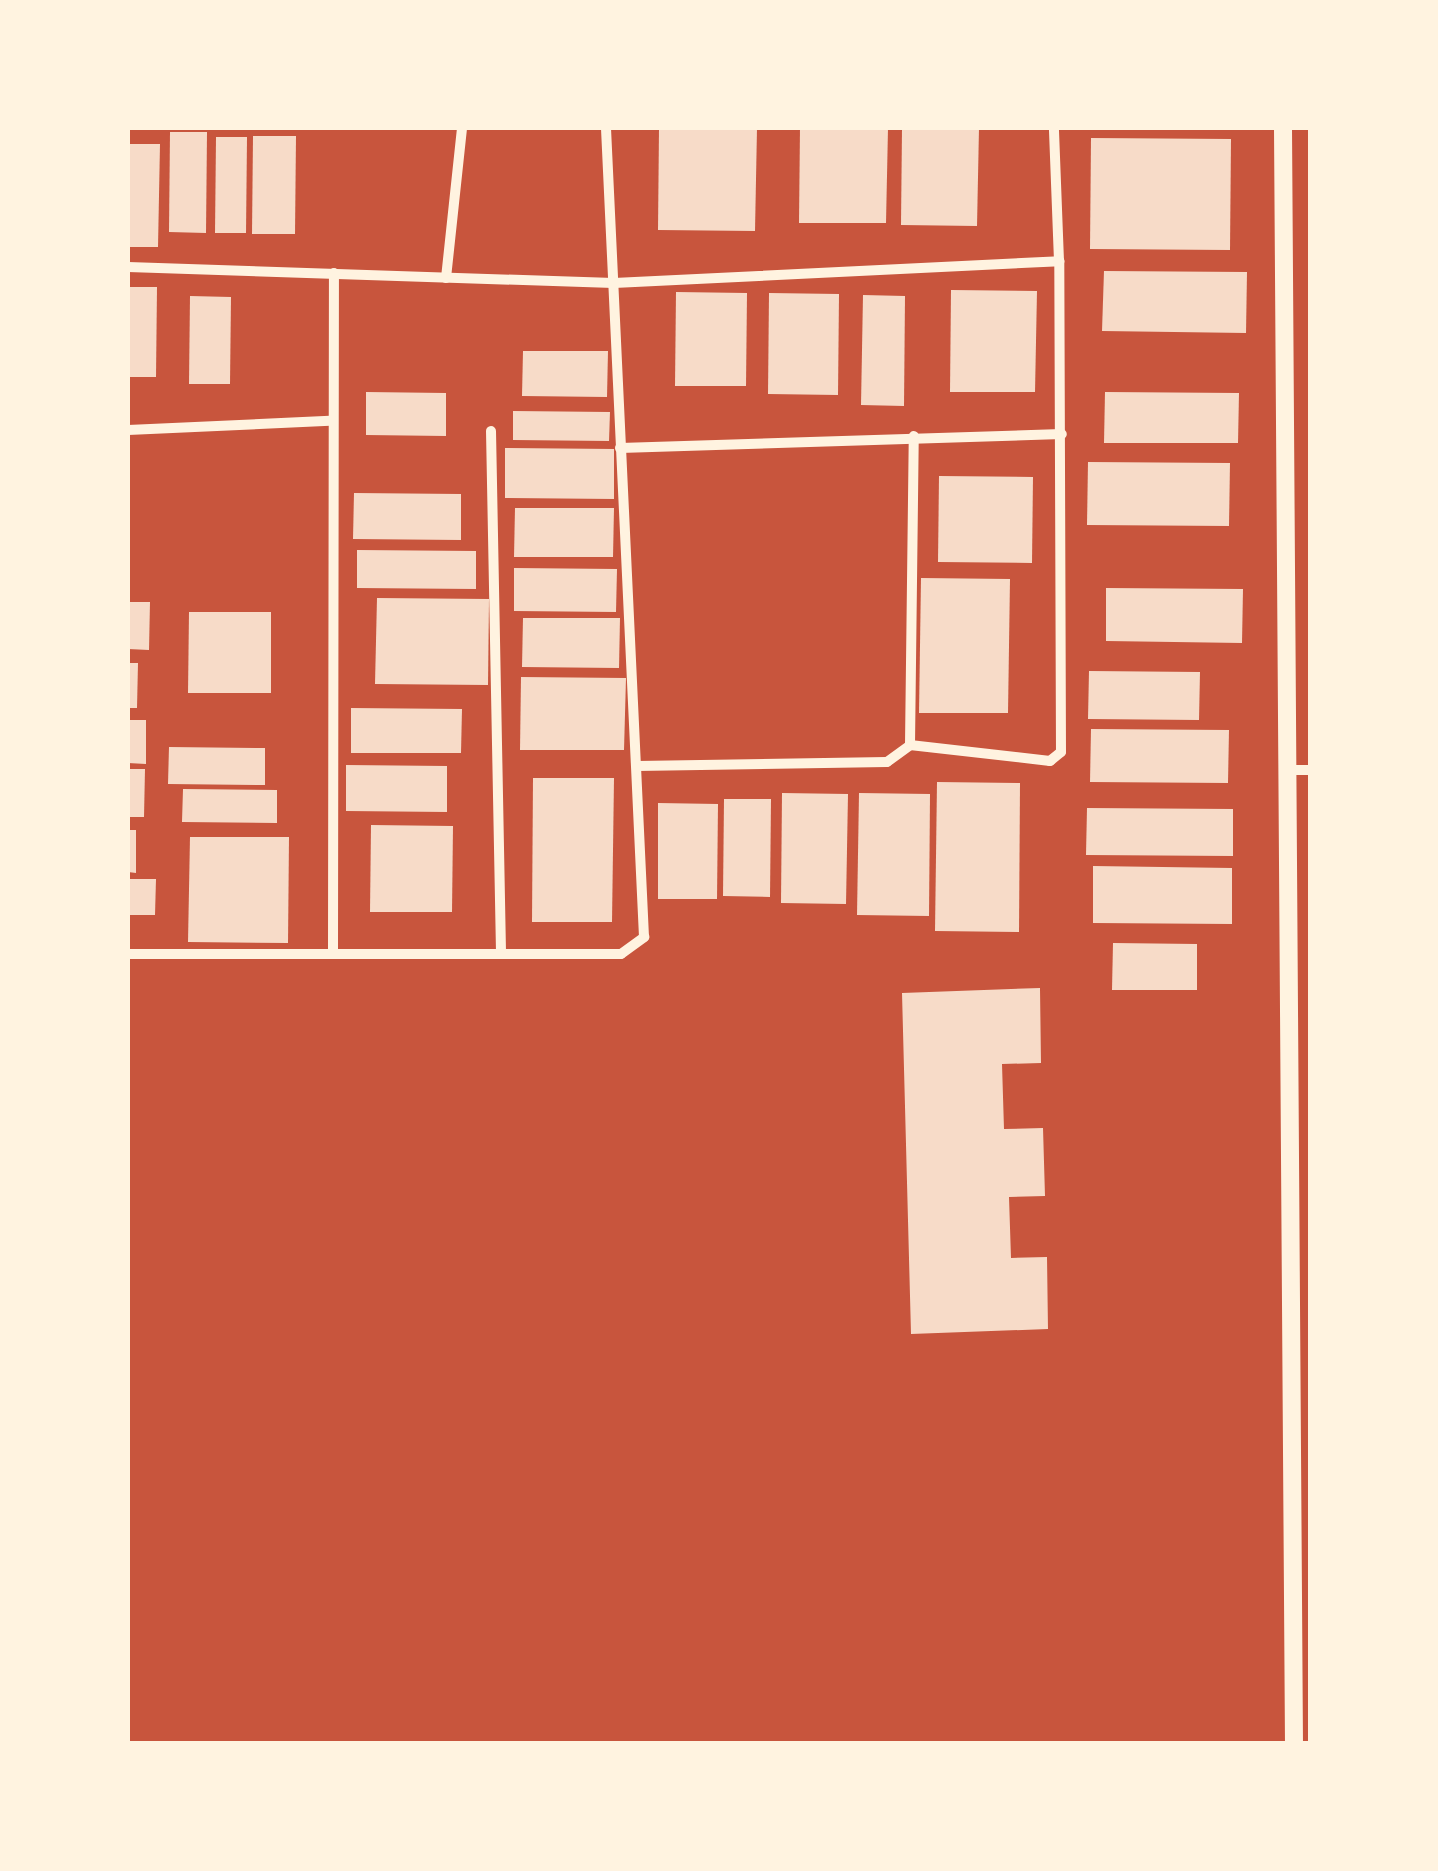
<!DOCTYPE html>
<style>
body{margin:0}
#map{position:relative;width:1438px;height:1871px;overflow:hidden;background:#c8553d;font-family:Lato,sans-serif}
div>[style]{position:absolute}
.building>*{inset:0;background:#f7dbc8}
.minor>*{height:10px;margin:-5px;padding:0 5px;transform-origin:5px;border-radius:5px;background:#fff3e0}
.tertiary>*{height:18px;margin:-9px;padding:0 9px;transform-origin:9px;border-radius:9px;background:#fff3e0}
span{translate:-50% -50%;white-space:nowrap;text-align:center;line-height:1.15;-webkit-text-stroke:10px #fff3e0;paint-order:stroke}
.frame{position:absolute;inset:0;border:130px solid #fff3e0;pointer-events:none}
</style>
<div id="map">
<div class="building">
<div style="clip-path:polygon(659px 128px,757px 128px,755px 231px,658px 230px)"></div>
<div style="clip-path:polygon(800px 128px,888px 128px,886px 223px,799px 223px)"></div>
<div style="clip-path:polygon(902px 128px,979px 128px,977px 226px,901px 225px)"></div>
<div style="clip-path:polygon(170px 132px,207px 132px,206px 233px,169px 232px)"></div>
<div style="clip-path:polygon(253px 136px,296px 136px,295px 234px,252px 234px)"></div>
<div style="clip-path:polygon(216px 137px,247px 137px,246px 233px,215px 233px)"></div>
<div style="clip-path:polygon(1091px 138px,1231px 139px,1230px 250px,1090px 249px)"></div>
<div style="clip-path:polygon(128px 144px,160px 144px,158px 247px,128px 247px)"></div>
<div style="clip-path:polygon(1104px 271px,1247px 272px,1246px 333px,1102px 331px)"></div>
<div style="clip-path:polygon(128px 287px,157px 287px,156px 377px,128px 377px)"></div>
<div style="clip-path:polygon(951px 290px,1037px 291px,1035px 392px,950px 392px)"></div>
<div style="clip-path:polygon(676px 292px,747px 293px,746px 386px,675px 386px)"></div>
<div style="clip-path:polygon(769px 293px,839px 294px,838px 395px,768px 394px)"></div>
<div style="clip-path:polygon(863px 295px,905px 296px,904px 406px,861px 405px)"></div>
<div style="clip-path:polygon(190px 296px,231px 297px,230px 384px,189px 384px)"></div>
<div style="clip-path:polygon(523px 351px,608px 351px,607px 397px,522px 396px)"></div>
<div style="clip-path:polygon(366px 392px,446px 393px,446px 436px,366px 435px)"></div>
<div style="clip-path:polygon(1105px 392px,1239px 393px,1238px 443px,1104px 443px)"></div>
<div style="clip-path:polygon(513px 411px,610px 412px,609px 441px,513px 440px)"></div>
<div style="clip-path:polygon(505px 448px,614px 449px,614px 499px,505px 498px)"></div>
<div style="clip-path:polygon(1088px 462px,1230px 463px,1229px 526px,1087px 525px)"></div>
<div style="clip-path:polygon(939px 476px,1033px 477px,1032px 563px,938px 562px)"></div>
<div style="clip-path:polygon(354px 493px,461px 494px,461px 540px,353px 539px)"></div>
<div style="clip-path:polygon(515px 508px,614px 508px,613px 557px,514px 557px)"></div>
<div style="clip-path:polygon(357px 550px,476px 551px,476px 589px,357px 588px)"></div>
<div style="clip-path:polygon(514px 568px,617px 569px,616px 612px,514px 611px)"></div>
<div style="clip-path:polygon(921px 578px,1010px 579px,1008px 713px,919px 713px)"></div>
<div style="clip-path:polygon(1106px 588px,1243px 589px,1242px 643px,1106px 641px)"></div>
<div style="clip-path:polygon(377px 598px,489px 599px,488px 685px,375px 684px)"></div>
<div style="clip-path:polygon(128px 602px,150px 602px,149px 650px,128px 649px)"></div>
<div style="clip-path:polygon(189px 612px,271px 612px,271px 693px,188px 693px)"></div>
<div style="clip-path:polygon(523px 618px,620px 618px,619px 668px,522px 667px)"></div>
<div style="clip-path:polygon(128px 663px,138px 663px,137px 708px,128px 708px)"></div>
<div style="clip-path:polygon(1089px 671px,1200px 672px,1199px 720px,1088px 719px)"></div>
<div style="clip-path:polygon(521px 677px,626px 678px,624px 750px,520px 750px)"></div>
<div style="clip-path:polygon(351px 708px,462px 709px,461px 753px,351px 753px)"></div>
<div style="clip-path:polygon(128px 720px,146px 720px,146px 764px,128px 763px)"></div>
<div style="clip-path:polygon(1091px 729px,1229px 730px,1228px 783px,1090px 782px)"></div>
<div style="clip-path:polygon(169px 747px,265px 748px,265px 785px,168px 784px)"></div>
<div style="clip-path:polygon(346px 765px,447px 766px,447px 812px,346px 811px)"></div>
<div style="clip-path:polygon(128px 769px,145px 769px,144px 817px,128px 817px)"></div>
<div style="clip-path:polygon(533px 778px,614px 778px,612px 922px,532px 922px)"></div>
<div style="clip-path:polygon(937px 782px,1020px 783px,1019px 932px,935px 931px)"></div>
<div style="clip-path:polygon(183px 789px,277px 790px,277px 823px,182px 822px)"></div>
<div style="clip-path:polygon(782px 793px,848px 794px,846px 904px,781px 903px)"></div>
<div style="clip-path:polygon(859px 793px,930px 794px,929px 916px,857px 915px)"></div>
<div style="clip-path:polygon(724px 799px,771px 799px,770px 897px,723px 896px)"></div>
<div style="clip-path:polygon(658px 803px,718px 804px,717px 899px,658px 899px)"></div>
<div style="clip-path:polygon(1087px 808px,1233px 809px,1233px 856px,1086px 855px)"></div>
<div style="clip-path:polygon(371px 825px,453px 826px,452px 912px,370px 912px)"></div>
<div style="clip-path:polygon(128px 830px,136px 830px,136px 873px,128px 872px)"></div>
<div style="clip-path:polygon(190px 837px,289px 837px,288px 943px,188px 942px)"></div>
<div style="clip-path:polygon(1093px 866px,1232px 868px,1232px 924px,1093px 923px)"></div>
<div style="clip-path:polygon(128px 879px,156px 879px,155px 915px,128px 915px)"></div>
<div style="clip-path:polygon(1113px 943px,1197px 944px,1197px 990px,1112px 990px)"></div>
<div style="clip-path:polygon(1040px 988px,1041px 1063px,1002px 1064px,1004px 1129px,1043px 1128px,1045px 1196px,1009px 1197px,1011px 1258px,1047px 1257px,1048px 1329px,911px 1334px,902px 993px)"></div>
</div>
<div class="minor">
<div style="left:128px;top:267px;width:486px;rotate:1.9deg"></div>
<div style="left:614px;top:283px;width:446px;rotate:-2.8deg"></div>
<div style="left:1059px;top:261px;width:133px;rotate:-92.2deg"></div>
<div style="left:446px;top:278px;width:151px;rotate:-83.9deg"></div>
<div style="left:128px;top:430px;width:202px;rotate:-2.6deg"></div>
<div style="left:491px;top:431px;width:521px;rotate:88.9deg"></div>
<div style="left:620px;top:448px;width:442px;rotate:-1.8deg"></div>
<div style="left:910px;top:745px;width:141px;rotate:6.5deg"></div>
<div style="left:1050px;top:761px;width:14px;rotate:-39deg"></div>
<div style="left:1061px;top:752px;width:491px;rotate:-90.2deg"></div>
<div style="left:637px;top:766px;width:250px;rotate:-0.9deg"></div>
<div style="left:887px;top:762px;width:29px;rotate:-36deg"></div>
<div style="left:910px;top:745px;width:309px;rotate:-89.3deg"></div>
<div style="left:1287px;top:770px;width:23px"></div>
<div style="left:333px;top:950px;width:677px;rotate:-89.92deg"></div>
<div style="left:128px;top:954px;width:493px"></div>
<div style="left:621px;top:954px;width:29px;rotate:-36deg"></div>
<div style="left:644px;top:937px;width:810px;rotate:-92.69deg"></div>
</div>
<div class="tertiary">
<div style="left:1283px;top:128px;width:1616px;rotate:89.61deg"></div>
</div>
<div class="frame"></div>
</div>
